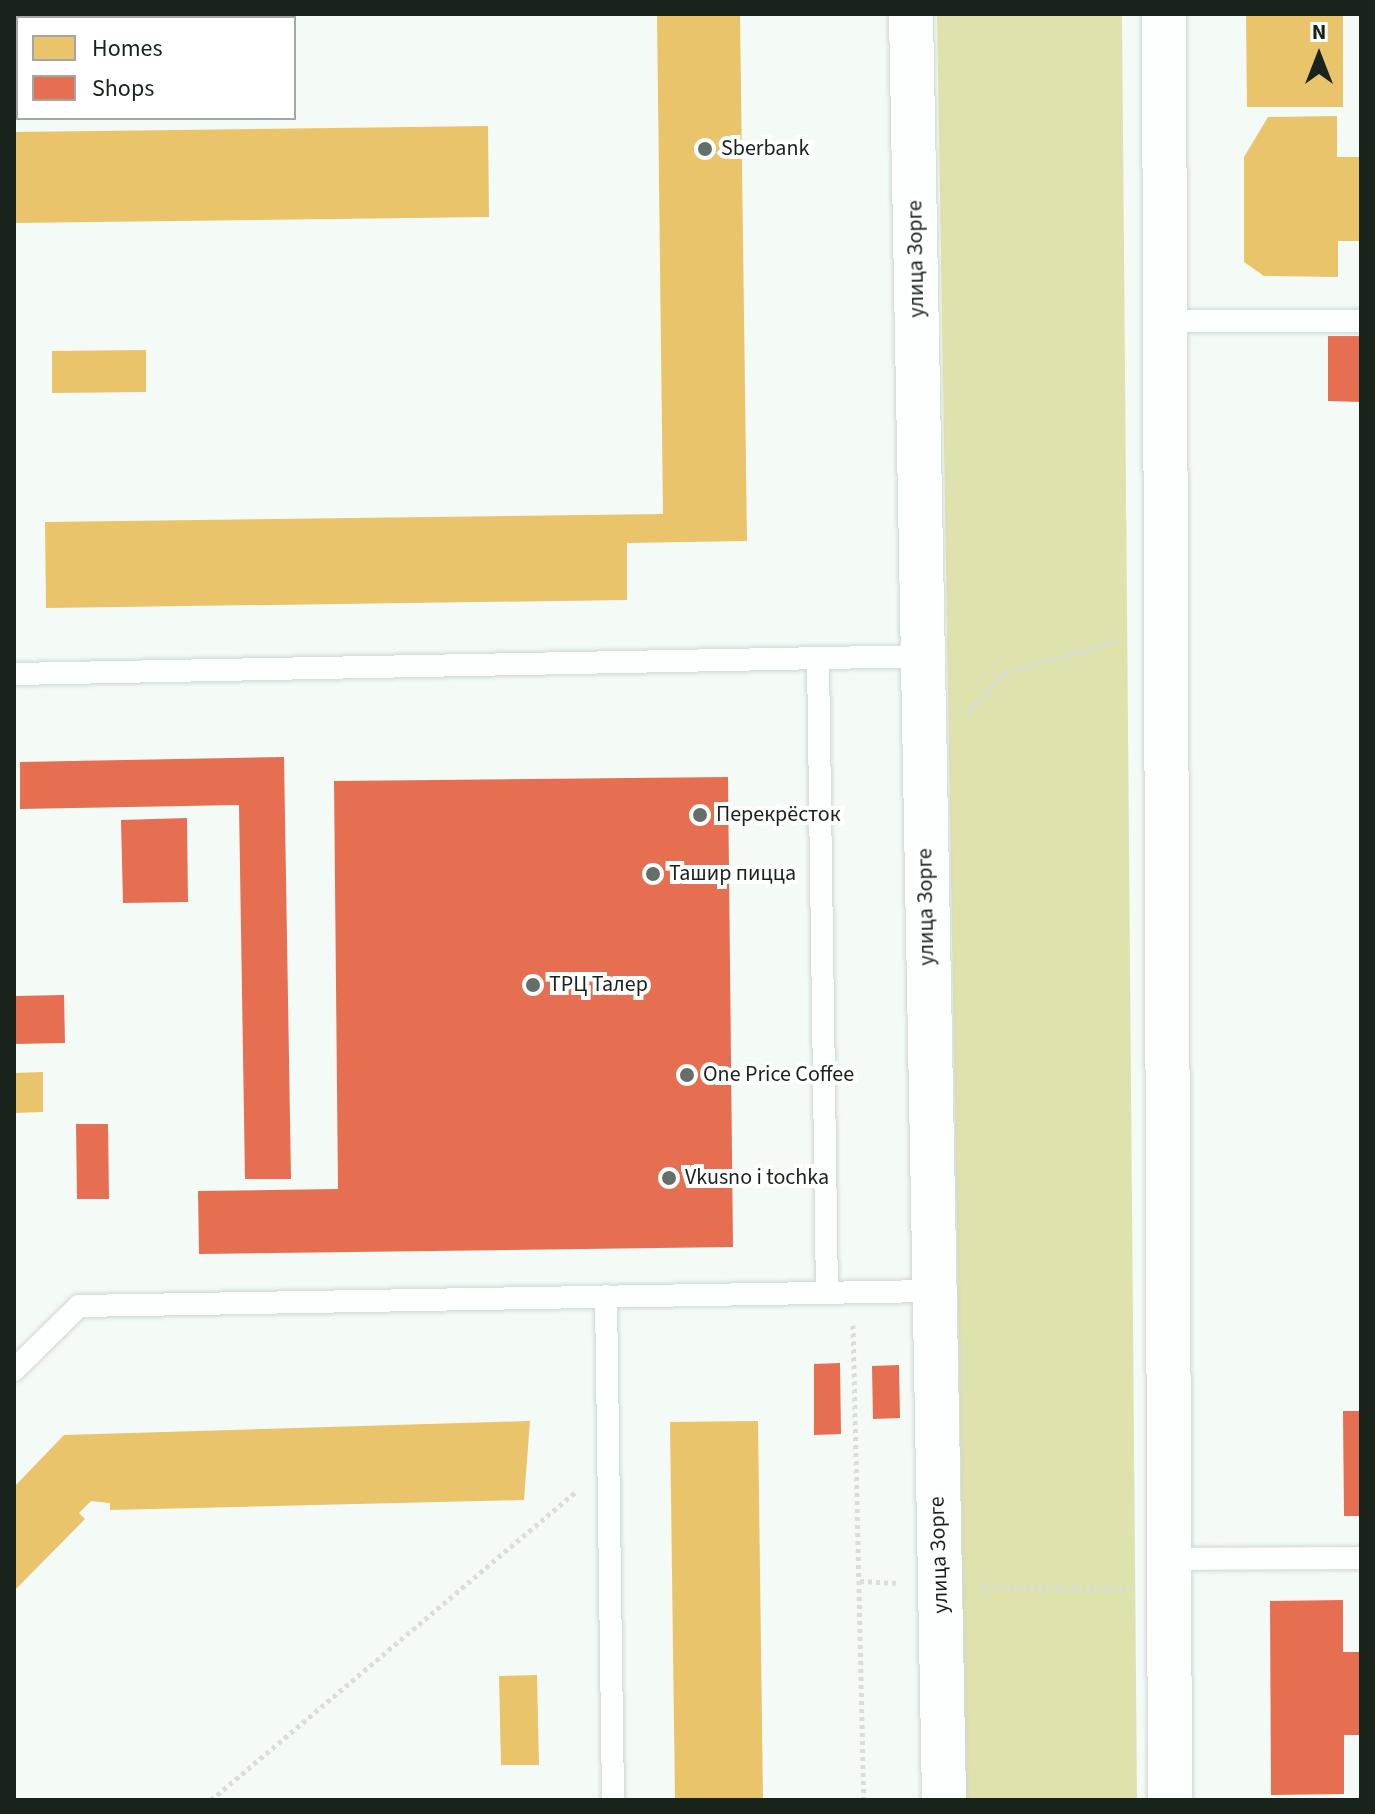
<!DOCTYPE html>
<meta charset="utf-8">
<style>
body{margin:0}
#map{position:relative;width:1375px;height:1814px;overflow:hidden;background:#f4fbf7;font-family:"Source Sans 3",sans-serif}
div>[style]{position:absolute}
.forest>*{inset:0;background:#dfe2ac}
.homes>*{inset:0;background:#e9c46a}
.shops>*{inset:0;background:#e76f51}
.path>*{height:5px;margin-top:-2.5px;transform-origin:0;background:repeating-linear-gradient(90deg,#dbdddc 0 4px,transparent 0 8px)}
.roads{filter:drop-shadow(0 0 2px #cdd7d1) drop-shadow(0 0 2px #cdd7d1)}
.service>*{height:22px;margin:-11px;padding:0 11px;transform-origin:11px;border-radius:11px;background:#fdfefe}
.secondary>*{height:44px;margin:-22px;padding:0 22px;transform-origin:22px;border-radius:22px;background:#fdfefe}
.dots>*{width:22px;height:22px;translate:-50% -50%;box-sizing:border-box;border:4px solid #fff;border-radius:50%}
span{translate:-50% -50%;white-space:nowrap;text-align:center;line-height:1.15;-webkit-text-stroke:8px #fff;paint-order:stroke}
.poi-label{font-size:22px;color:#18231c}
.left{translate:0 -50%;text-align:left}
.street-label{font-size:22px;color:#18231c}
.frame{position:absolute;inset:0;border:16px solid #18231c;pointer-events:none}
.legend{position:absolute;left:16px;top:16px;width:280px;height:104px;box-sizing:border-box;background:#fff;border:2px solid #a3a7a4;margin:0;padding:10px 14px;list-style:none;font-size:24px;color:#18231c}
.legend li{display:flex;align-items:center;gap:16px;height:40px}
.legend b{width:40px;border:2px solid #a3a7a4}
.north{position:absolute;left:1279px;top:16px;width:80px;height:80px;-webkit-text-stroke:6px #fff;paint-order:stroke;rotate:0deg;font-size:22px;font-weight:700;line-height:32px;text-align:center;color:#18231c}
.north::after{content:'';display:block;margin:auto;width:28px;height:36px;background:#18231c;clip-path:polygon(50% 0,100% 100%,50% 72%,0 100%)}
</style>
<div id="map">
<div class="forest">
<div style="clip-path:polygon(937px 14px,1122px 14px,1137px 1800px,966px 1800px)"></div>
</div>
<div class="homes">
<div style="clip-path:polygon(657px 14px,740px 14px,747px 541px,627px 543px,627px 600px,46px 608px,45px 522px,663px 514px)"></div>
<div style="clip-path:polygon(1246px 14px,1343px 14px,1343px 107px,1247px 107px)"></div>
<div style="clip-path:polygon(1337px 116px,1337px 157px,1361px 157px,1361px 241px,1338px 241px,1338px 277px,1264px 276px,1244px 262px,1244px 157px,1268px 117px)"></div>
<div style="clip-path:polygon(488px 126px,489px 217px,14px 223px,14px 132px)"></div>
<div style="clip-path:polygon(146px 350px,146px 392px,52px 393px,52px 351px)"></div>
<div style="clip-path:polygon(43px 1072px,43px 1112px,14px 1113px,14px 1073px)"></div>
<div style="clip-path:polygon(530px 1421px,524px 1500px,110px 1510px,110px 1503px,91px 1501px,79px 1513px,85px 1519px,14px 1591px,14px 1487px,64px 1435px)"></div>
<div style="clip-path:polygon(758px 1421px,763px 1800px,675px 1800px,670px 1422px)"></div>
<div style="clip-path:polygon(1343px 1652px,1361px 1652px,1361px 1735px,1344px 1735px)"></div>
<div style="clip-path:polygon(537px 1675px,539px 1765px,501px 1765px,499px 1676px)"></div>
</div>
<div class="shops">
<div style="clip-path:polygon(1328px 336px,1361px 336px,1361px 402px,1328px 401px)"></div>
<div style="clip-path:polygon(284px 757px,291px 1179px,245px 1179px,239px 805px,20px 809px,20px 762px)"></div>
<div style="clip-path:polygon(728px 777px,733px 1247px,199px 1254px,198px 1191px,338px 1189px,334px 781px)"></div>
<div style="clip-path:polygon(187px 818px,188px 902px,123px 903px,121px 820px)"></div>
<div style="clip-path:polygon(64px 995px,65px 1043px,14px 1044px,14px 996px)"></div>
<div style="clip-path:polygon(76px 1124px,108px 1124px,109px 1199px,77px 1199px)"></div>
<div style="clip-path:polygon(840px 1363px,841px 1434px,814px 1435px,814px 1364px)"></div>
<div style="clip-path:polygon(899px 1365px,900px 1418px,873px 1419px,872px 1366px)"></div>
<div style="clip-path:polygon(1343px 1411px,1361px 1411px,1361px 1516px,1344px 1516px)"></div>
<div style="clip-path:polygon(1343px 1600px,1343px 1652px,1361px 1652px,1361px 1735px,1344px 1735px,1344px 1794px,1271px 1795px,1270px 1601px)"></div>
</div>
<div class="path">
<div style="left:969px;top:711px;width:53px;rotate:-47.3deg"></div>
<div style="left:1005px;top:672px;width:121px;rotate:-15.3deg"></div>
<div style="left:853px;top:1325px;width:475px;rotate:88.7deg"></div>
<div style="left:860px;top:1581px;width:36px;rotate:3deg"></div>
<div style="left:982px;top:1587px;width:146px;rotate:0.8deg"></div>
<div style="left:211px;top:1800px;width:477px;rotate:-40.2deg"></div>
</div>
<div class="roads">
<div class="service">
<div style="left:1164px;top:321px;width:197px"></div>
<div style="left:818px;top:658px;width:635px;rotate:89.19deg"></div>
<div style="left:14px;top:674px;width:909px;rotate:-1.13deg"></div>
<div style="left:606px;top:1296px;width:504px;rotate:89.2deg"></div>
<div style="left:14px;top:1370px;width:91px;rotate:-44.6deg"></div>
<div style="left:79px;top:1306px;width:851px;rotate:-1.01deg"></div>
<div style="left:1169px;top:1559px;width:192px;rotate:-0.3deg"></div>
</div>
<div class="secondary">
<div style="left:911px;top:14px;width:1786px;rotate:88.94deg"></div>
<div style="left:1164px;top:14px;width:1786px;rotate:89.81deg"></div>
</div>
</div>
<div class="dots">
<div style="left:705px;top:149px;background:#656f69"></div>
<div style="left:700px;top:815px;background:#656f69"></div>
<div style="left:653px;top:874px;background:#656f69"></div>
<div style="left:533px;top:985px;background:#656f69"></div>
<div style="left:687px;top:1075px;background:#656f69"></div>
<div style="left:669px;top:1178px;background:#656f69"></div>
</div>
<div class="poi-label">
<span class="left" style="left:721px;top:149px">Sberbank</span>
<span class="left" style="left:716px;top:815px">Перекрёсток</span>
<span class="left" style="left:669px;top:874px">Ташир пицца</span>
<span class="left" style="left:549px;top:985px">ТРЦ Талер</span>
<span class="left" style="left:703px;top:1075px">One Price Coffee</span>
<span class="left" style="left:685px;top:1178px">Vkusno i tochka</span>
</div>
<div class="street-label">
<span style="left:916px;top:259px;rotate:-91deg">улица Зорге</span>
<span style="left:926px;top:907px;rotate:-91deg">улица Зорге</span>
<span style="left:939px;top:1555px;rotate:-92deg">улица Зорге</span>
</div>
<div class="frame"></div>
<ul class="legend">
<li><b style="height:22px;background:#e9c46a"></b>Homes</li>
<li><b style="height:22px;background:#e76f51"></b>Shops</li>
</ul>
<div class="north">N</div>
</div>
